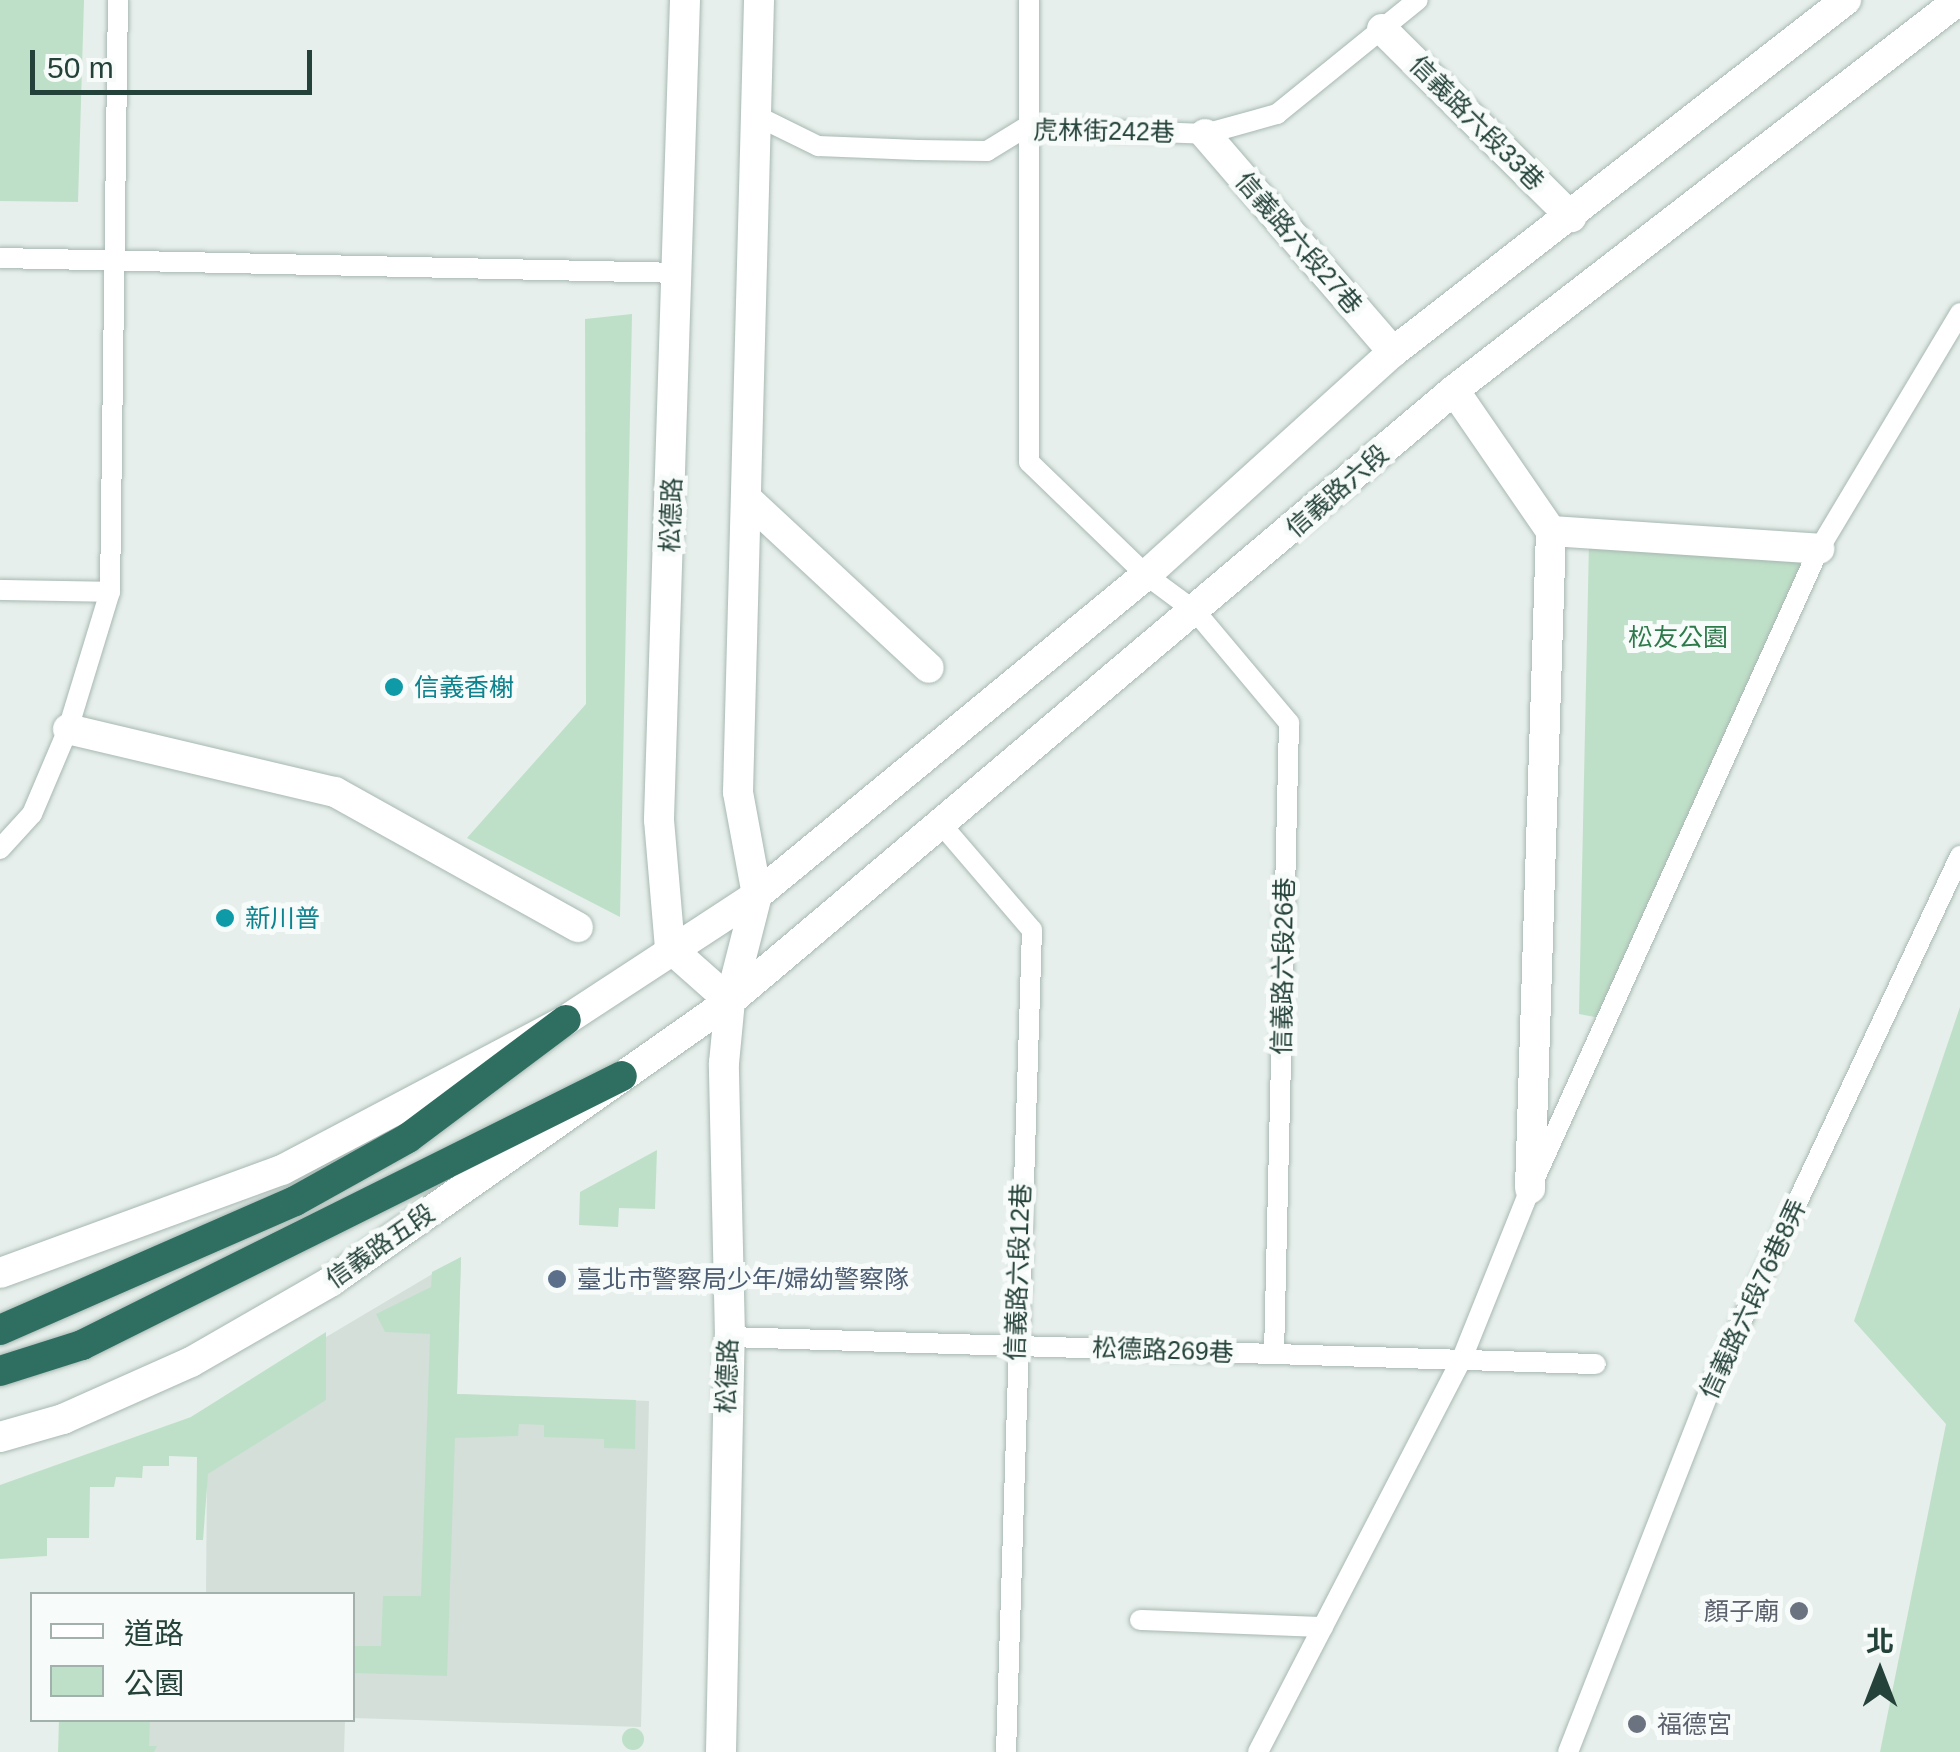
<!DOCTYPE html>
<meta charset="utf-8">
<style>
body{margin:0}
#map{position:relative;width:1960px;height:1752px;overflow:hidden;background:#e6efeb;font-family:Arial,"Noto Sans TC",sans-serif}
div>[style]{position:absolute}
.built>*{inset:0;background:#d4dfda}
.green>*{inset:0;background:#bfe0c8}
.round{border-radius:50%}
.roads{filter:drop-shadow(0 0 2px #a8b8b2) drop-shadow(0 0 2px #a8b8b2)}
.lane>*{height:20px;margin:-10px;padding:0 10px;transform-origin:10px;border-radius:10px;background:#fff}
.street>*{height:30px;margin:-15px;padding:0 15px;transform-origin:15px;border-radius:15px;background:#fff}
.secondary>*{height:30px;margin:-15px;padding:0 15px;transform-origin:15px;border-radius:15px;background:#fff}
.highway>*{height:30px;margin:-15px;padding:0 15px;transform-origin:15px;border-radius:15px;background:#2f6f62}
.dots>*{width:28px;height:28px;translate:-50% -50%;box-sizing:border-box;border:5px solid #f7fbf9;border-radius:50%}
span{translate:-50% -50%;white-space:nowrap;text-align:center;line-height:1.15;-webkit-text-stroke:10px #f7fbf9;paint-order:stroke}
.street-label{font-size:25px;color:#24423a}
.park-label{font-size:25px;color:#2d7a4b}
.culture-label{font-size:25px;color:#0d838f}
.left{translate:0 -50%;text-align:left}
.service-label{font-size:25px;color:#4e5e75}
.worship-label{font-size:25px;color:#5b616d}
.right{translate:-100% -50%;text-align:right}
.legend{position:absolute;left:30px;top:1592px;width:325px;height:130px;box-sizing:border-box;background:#f7fbf9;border:2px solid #a3b1ad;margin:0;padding:12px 18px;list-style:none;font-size:30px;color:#24423a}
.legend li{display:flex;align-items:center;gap:20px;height:50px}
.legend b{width:50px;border:2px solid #a3b1ad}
.north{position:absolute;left:1830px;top:1622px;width:100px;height:100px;-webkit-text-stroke:8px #f7fbf9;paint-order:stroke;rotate:0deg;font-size:28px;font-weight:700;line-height:40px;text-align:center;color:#24423a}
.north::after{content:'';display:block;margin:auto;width:35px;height:45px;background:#24423a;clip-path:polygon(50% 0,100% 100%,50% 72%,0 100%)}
.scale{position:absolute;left:30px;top:50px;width:282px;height:45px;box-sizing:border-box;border:5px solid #24423a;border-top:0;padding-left:12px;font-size:30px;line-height:35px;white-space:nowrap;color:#24423a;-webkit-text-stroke:8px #f7fbf9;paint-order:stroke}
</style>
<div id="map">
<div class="built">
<div style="clip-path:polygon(461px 1257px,457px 1394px,649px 1401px,641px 1727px,353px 1718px,352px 1594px,206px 1594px,207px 1474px,191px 1417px)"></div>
<div style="clip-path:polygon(78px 1720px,345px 1720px,344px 1752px,77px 1752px)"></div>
</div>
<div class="green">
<div style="clip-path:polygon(0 0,84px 0,78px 202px,0 201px)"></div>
<div style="clip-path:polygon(632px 314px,632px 315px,620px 917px,467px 838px,586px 704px,585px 319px)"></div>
<div style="clip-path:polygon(1589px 542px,1818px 549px,1605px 1019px,1579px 1014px)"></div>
<div style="clip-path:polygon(1960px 1007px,1960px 1752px,1880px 1752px,1946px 1424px,1854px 1321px)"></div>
<div style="clip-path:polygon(657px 1150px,655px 1209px,619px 1208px,618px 1227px,579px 1225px,580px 1192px)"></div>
<div style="clip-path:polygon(461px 1257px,457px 1394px,636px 1400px,635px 1449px,604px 1448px,604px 1439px,544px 1437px,544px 1425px,519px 1424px,518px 1436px,455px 1438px,447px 1676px,353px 1673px,353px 1646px,381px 1646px,383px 1596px,421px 1596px,430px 1334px,385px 1332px,376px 1314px,431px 1287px,432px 1272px)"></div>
<div style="clip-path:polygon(326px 1332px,326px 1400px,208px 1474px,203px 1540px,196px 1540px,197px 1457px,169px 1456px,169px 1466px,143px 1466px,142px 1478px,116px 1477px,114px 1487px,90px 1487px,89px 1538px,47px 1538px,47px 1556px,0 1559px,0 1485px,191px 1417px)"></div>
<div style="clip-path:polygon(59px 1720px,150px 1720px,149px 1746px,157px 1746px,154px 1752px,58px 1752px)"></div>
<div class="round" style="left:622px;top:1728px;width:22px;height:22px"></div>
</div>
<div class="roads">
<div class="lane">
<div style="left:1029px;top:0;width:462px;rotate:90deg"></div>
<div style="left:1029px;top:462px;width:163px;rotate:44deg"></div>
<div style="left:1146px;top:575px;width:62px;rotate:36.5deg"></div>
<div style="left:1196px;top:612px;width:145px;rotate:50deg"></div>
<div style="left:1289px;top:723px;width:631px;rotate:91.36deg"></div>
<div style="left:759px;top:117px;width:66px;rotate:26.2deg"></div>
<div style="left:818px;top:146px;width:100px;rotate:2.3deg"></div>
<div style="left:918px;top:150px;width:69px;rotate:0.8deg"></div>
<div style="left:987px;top:151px;width:46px;rotate:-31.6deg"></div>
<div style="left:1026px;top:127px;width:179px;rotate:2.2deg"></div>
<div style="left:1205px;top:134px;width:75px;rotate:-15.5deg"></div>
<div style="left:1277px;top:114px;width:181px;rotate:-39deg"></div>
<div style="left:0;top:258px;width:680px;rotate:1.26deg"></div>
<div style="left:0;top:590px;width:110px;rotate:1deg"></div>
<div style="left:942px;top:825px;width:138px;rotate:49.4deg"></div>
<div style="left:1032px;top:930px;width:822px;rotate:91.81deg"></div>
<div style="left:0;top:849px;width:47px;rotate:-47.6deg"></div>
<div style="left:32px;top:814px;width:92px;rotate:-67deg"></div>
<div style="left:68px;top:729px;width:143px;rotate:-73deg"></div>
<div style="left:110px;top:592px;width:592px;rotate:-89.23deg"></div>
<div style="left:730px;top:1337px;width:866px;rotate:1.79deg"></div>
<div style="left:1140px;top:1620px;width:183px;rotate:2.2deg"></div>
<div style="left:1258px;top:1752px;width:441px;rotate:-62.6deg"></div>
<div style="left:1461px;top:1361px;width:185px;rotate:-68.1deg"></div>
<div style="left:1530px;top:1189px;width:702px;rotate:-65.7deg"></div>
<div style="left:1819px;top:549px;width:275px;rotate:-59.1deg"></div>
<div style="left:1568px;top:1752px;width:403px;rotate:-68.6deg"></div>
<div style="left:1715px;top:1377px;width:576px;rotate:-64.81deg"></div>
</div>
<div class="street">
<div style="left:1382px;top:29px;width:267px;rotate:44.8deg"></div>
<div style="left:1205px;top:134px;width:288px;rotate:49.2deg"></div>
<div style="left:1454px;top:390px;width:171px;rotate:55.5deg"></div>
<div style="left:1551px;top:531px;width:658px;rotate:91.83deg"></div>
<div style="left:747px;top:499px;width:248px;rotate:42.9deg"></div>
<div style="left:1551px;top:531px;width:269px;rotate:3.8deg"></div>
<div style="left:68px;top:729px;width:274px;rotate:13.3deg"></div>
<div style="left:335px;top:792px;width:278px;rotate:29.1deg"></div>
</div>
<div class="secondary">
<div style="left:685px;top:0;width:820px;rotate:91.82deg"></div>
<div style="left:659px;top:820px;width:128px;rotate:85.1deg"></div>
<div style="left:670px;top:948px;width:80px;rotate:41.5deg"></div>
<div style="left:0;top:1273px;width:300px;rotate:-20.1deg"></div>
<div style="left:282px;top:1170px;width:321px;rotate:-27.8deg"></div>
<div style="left:566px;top:1020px;width:228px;rotate:-33.2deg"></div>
<div style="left:757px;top:895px;width:504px;rotate:-39.44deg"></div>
<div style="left:1146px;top:575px;width:333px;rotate:-42.1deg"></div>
<div style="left:1393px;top:352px;width:574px;rotate:-37.85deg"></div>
<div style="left:0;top:1437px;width:66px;rotate:-15.9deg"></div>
<div style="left:63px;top:1419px;width:140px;rotate:-24deg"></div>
<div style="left:191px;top:1362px;width:160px;rotate:-29.9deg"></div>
<div style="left:330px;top:1282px;width:489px;rotate:-35.1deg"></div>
<div style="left:730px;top:1001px;width:947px;rotate:-40.16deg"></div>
<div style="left:1454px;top:390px;width:638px;rotate:-37.68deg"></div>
<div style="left:721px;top:1752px;width:415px;rotate:-88.8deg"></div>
<div style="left:730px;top:1337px;width:274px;rotate:-91.3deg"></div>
<div style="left:724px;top:1063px;width:62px;rotate:-84.5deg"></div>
<div style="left:730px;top:1001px;width:109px;rotate:-75.7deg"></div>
<div style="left:757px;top:895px;width:105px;rotate:-100.5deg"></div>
<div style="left:738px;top:792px;width:792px;rotate:-88.48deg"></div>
</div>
<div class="highway">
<div style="left:0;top:1330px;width:322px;rotate:-23.6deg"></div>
<div style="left:295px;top:1201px;width:129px;rotate:-29.1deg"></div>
<div style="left:408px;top:1138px;width:197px;rotate:-36.8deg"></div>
<div style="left:0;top:1371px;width:86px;rotate:-17.6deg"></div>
<div style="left:82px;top:1345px;width:603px;rotate:-26.48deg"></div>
</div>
</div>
<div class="dots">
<div style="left:394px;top:687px;background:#0f9aa8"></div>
<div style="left:225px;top:918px;background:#0f9aa8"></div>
<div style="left:557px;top:1279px;background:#5c6f8a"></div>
<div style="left:1799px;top:1611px;background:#6b7280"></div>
<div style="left:1637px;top:1724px;background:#6b7280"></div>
</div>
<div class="street-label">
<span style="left:1477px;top:123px;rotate:45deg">信義路六段33巷</span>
<span style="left:1104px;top:131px;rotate:1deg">虎林街242巷</span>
<span style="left:1299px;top:243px;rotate:49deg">信義路六段27巷</span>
<span style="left:1337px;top:491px;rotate:-41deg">信義路六段</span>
<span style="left:671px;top:515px;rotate:-88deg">松德路</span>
<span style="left:1283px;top:966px;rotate:-89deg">信義路六段26巷</span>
<span style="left:380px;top:1246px;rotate:-35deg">信義路五段</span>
<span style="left:1018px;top:1272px;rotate:-88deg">信義路六段12巷</span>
<span style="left:1753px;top:1299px;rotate:-65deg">信義路六段76巷8弄</span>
<span style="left:1163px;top:1350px;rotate:2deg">松德路269巷</span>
<span style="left:727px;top:1376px;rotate:-88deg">松德路</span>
</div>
<div class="park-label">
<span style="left:1678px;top:637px">松友公園</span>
</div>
<div class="culture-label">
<span class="left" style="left:414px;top:687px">信義香榭</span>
<span class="left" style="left:245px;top:918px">新川普</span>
</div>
<div class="service-label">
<span class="left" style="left:577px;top:1279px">臺北市警察局少年/婦幼警察隊</span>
</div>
<div class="worship-label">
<span class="right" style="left:1779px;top:1611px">顏子廟</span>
<span class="left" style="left:1657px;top:1724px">福德宮</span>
</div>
<ul class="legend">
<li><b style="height:12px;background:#fff"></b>道路</li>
<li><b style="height:28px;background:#bfe0c8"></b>公園</li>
</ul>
<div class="north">北</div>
<div class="scale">50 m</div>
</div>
